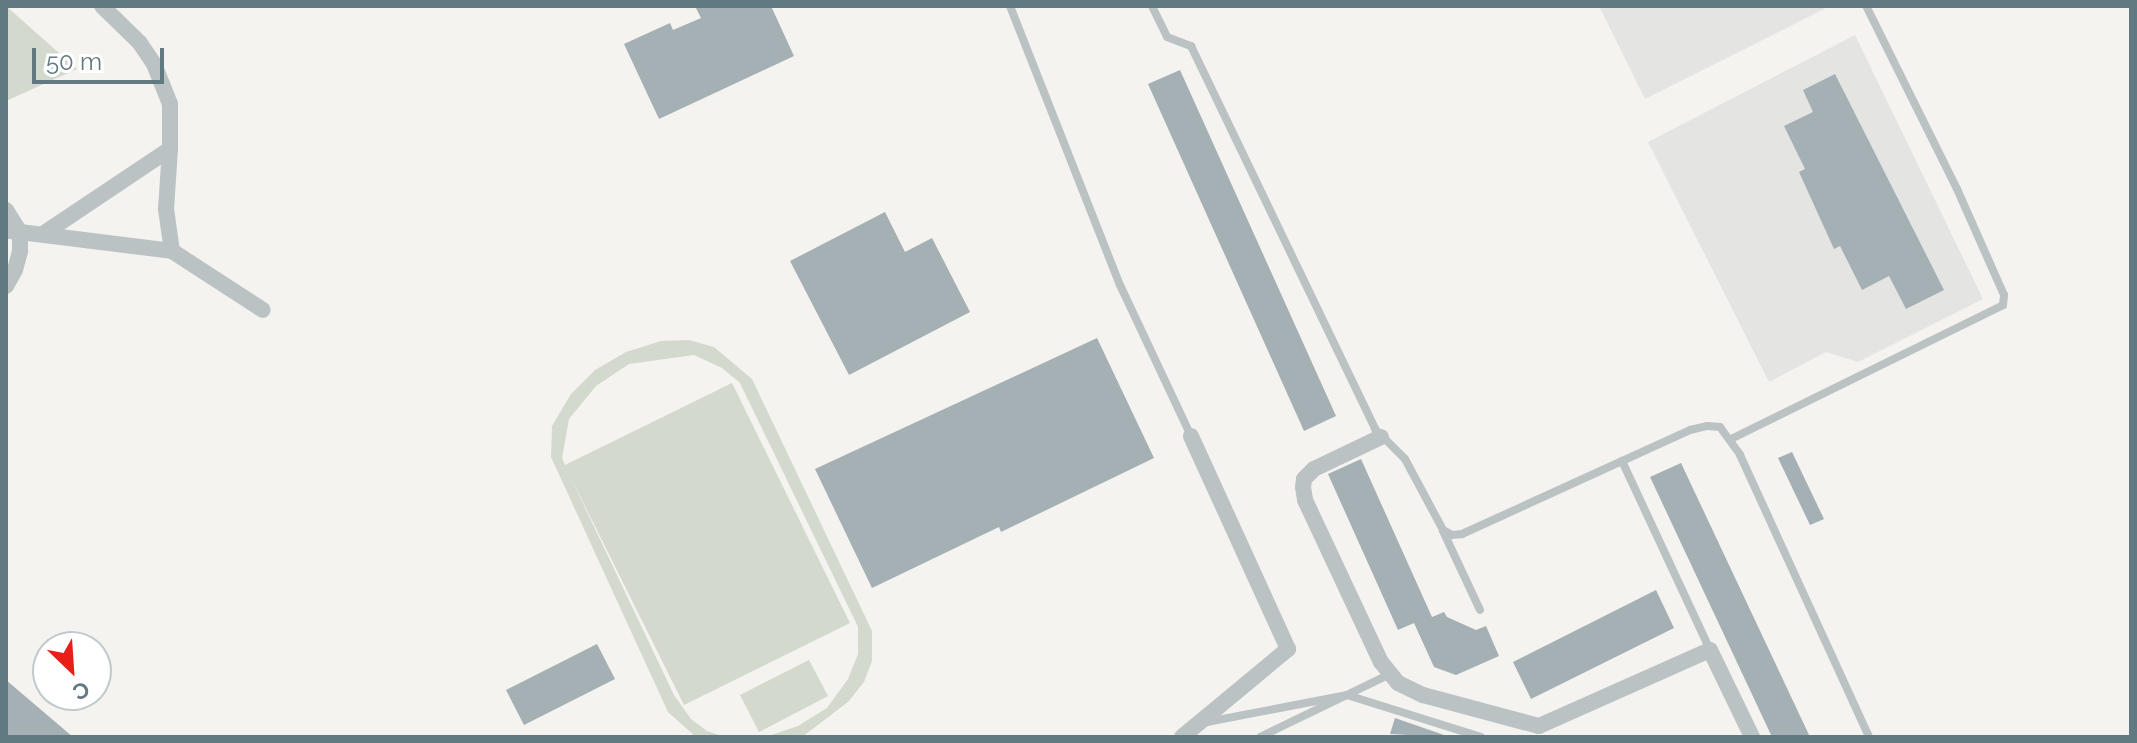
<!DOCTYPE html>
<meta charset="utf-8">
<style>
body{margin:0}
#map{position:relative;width:2137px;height:743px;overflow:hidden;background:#f4f3ef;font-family:Raleway,sans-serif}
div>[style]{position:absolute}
.built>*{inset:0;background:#e4e4e3}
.green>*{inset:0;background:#d4d9ce}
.building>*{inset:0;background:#a4b0b3}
.service>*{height:8px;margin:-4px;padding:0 4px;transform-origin:4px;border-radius:4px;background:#bbc2c4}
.minor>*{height:16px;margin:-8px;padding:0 8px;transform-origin:8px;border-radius:8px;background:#bbc2c4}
span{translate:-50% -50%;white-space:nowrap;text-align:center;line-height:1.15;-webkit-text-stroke:8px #fff;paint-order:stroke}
.frame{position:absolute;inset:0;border:8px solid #617a82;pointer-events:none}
.north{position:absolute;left:32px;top:631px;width:80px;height:80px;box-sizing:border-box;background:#fff;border:2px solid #c0cacd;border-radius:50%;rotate:155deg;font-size:22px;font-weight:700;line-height:32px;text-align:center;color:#617a82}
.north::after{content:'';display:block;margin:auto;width:28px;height:36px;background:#ea1e19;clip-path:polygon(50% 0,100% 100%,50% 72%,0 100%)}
.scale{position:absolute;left:32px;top:48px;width:132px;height:36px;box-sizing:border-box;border:4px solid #617a82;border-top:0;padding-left:10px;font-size:24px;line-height:28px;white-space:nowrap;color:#617a82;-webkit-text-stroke:6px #fff;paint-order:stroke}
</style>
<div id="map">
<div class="built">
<div style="clip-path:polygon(1599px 6px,1830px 6px,1645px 99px)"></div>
<div style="clip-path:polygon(1855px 35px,1983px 299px,1858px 362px,1826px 352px,1769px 382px,1648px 142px)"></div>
</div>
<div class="green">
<div style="clip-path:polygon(6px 6px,77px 69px,6px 101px)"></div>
<div style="clip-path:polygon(689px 340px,714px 347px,752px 379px,872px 631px,872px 661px,864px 682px,848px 702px,802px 737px,765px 737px,798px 726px,827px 708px,848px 679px,858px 654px,858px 627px,740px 383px,722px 368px,694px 355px,629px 364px,596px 386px,569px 419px,562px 458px,565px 465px,732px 383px,850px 623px,684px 705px,569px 474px,674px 695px,691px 719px,707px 731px,725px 737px,696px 737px,668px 712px,551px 457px,552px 426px,571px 394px,595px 370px,626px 352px,661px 341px)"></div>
<div style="clip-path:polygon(809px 660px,828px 696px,759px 732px,740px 695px)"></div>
</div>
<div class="building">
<div style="clip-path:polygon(695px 6px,771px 6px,794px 56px,659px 119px,624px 44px,670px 23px,673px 30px,701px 18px)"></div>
<div style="clip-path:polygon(1180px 70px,1336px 416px,1304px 431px,1148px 84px)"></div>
<div style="clip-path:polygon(1835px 74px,1944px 290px,1906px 309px,1889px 276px,1862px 290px,1840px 246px,1834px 249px,1799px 172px,1805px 169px,1784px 126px,1813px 112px,1803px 90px)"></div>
<div style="clip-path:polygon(885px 212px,905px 252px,932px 238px,970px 312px,849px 375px,790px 261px)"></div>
<div style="clip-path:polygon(1097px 338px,1154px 458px,1001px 532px,999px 527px,872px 588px,815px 469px)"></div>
<div style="clip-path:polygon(1792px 452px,1824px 519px,1810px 525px,1778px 458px)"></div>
<div style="clip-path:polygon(1361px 459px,1432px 617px,1444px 612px,1447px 617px,1476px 630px,1486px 626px,1499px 656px,1456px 675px,1434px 667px,1414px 623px,1398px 630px,1328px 474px)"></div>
<div style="clip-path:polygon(1681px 463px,1810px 737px,1772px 737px,1650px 477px)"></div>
<div style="clip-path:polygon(1656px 590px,1674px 628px,1531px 699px,1513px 662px)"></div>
<div style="clip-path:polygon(597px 644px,615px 679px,524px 725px,506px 690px)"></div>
<div style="clip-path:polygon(6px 680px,73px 737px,6px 737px)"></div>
<div style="clip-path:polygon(1395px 718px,1444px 735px,1444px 737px,1390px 734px)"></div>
</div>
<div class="service">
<div style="left:1010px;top:6px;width:300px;rotate:68.5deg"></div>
<div style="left:1120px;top:285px;width:167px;rotate:64.8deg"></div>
<div style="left:1152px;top:6px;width:34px;rotate:64deg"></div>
<div style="left:1167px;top:37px;width:26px;rotate:21deg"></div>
<div style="left:1191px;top:46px;width:425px;rotate:64.3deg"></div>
<div style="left:1375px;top:429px;width:42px;rotate:45deg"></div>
<div style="left:1405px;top:459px;width:81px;rotate:61.8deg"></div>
<div style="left:1443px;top:530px;width:10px;rotate:29deg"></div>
<div style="left:1452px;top:535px;width:10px;rotate:-6deg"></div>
<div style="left:1462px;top:534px;width:251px;rotate:-24.5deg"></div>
<div style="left:1690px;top:430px;width:18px;rotate:-13deg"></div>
<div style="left:1708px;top:426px;width:12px;rotate:5deg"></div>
<div style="left:1720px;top:427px;width:34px;rotate:54deg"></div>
<div style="left:1740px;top:455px;width:310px;rotate:65.4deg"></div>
<div style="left:1731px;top:439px;width:303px;rotate:-26.2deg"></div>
<div style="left:2003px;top:305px;width:10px;rotate:-84deg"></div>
<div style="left:2004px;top:295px;width:116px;rotate:-113.9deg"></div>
<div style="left:1957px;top:189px;width:204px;rotate:-116.4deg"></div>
<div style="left:1622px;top:461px;width:208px;rotate:65deg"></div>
<div style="left:1443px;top:531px;width:87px;rotate:64.9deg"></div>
<div style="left:1207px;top:722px;width:143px;rotate:-10.9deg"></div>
<div style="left:1347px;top:695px;width:140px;rotate:17.4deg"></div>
<div style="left:1260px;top:737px;width:142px;rotate:-25.8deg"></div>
</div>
<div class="minor">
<div style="left:170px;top:149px;width:60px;rotate:93.8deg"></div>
<div style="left:166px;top:209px;width:42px;rotate:81.9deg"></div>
<div style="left:6px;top:210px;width:26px;rotate:58deg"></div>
<div style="left:20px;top:232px;width:153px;rotate:7.1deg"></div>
<div style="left:172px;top:251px;width:108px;rotate:33deg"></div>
<div style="left:43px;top:234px;width:153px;rotate:-33.8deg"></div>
<div style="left:170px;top:149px;width:45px;rotate:-90deg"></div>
<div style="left:170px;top:104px;width:43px;rotate:-111.8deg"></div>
<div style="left:154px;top:64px;width:25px;rotate:-124deg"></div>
<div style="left:140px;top:43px;width:53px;rotate:-135.8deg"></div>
<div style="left:6px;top:286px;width:18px;rotate:-61deg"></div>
<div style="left:15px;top:270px;width:20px;rotate:-75deg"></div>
<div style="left:20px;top:251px;width:19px;rotate:-90deg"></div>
<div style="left:20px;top:232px;width:10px;rotate:-174deg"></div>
<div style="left:1381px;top:437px;width:74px;rotate:154.5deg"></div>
<div style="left:1314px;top:469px;width:14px;rotate:135deg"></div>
<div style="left:1304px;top:479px;width:8px;rotate:97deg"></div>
<div style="left:1303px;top:487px;width:13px;rotate:81deg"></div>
<div style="left:1305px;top:500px;width:179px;rotate:64.9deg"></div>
<div style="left:1381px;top:662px;width:27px;rotate:51deg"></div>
<div style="left:1398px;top:683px;width:28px;rotate:26deg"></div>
<div style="left:1423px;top:695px;width:120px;rotate:15deg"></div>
<div style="left:1539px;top:726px;width:187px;rotate:-24deg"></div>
<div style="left:1710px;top:650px;width:97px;rotate:64.2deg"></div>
<div style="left:1182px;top:737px;width:138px;rotate:-39.7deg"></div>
<div style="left:1288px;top:649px;width:234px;rotate:-114.5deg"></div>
</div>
<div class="frame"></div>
<div class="north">С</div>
<div class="scale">50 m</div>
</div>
